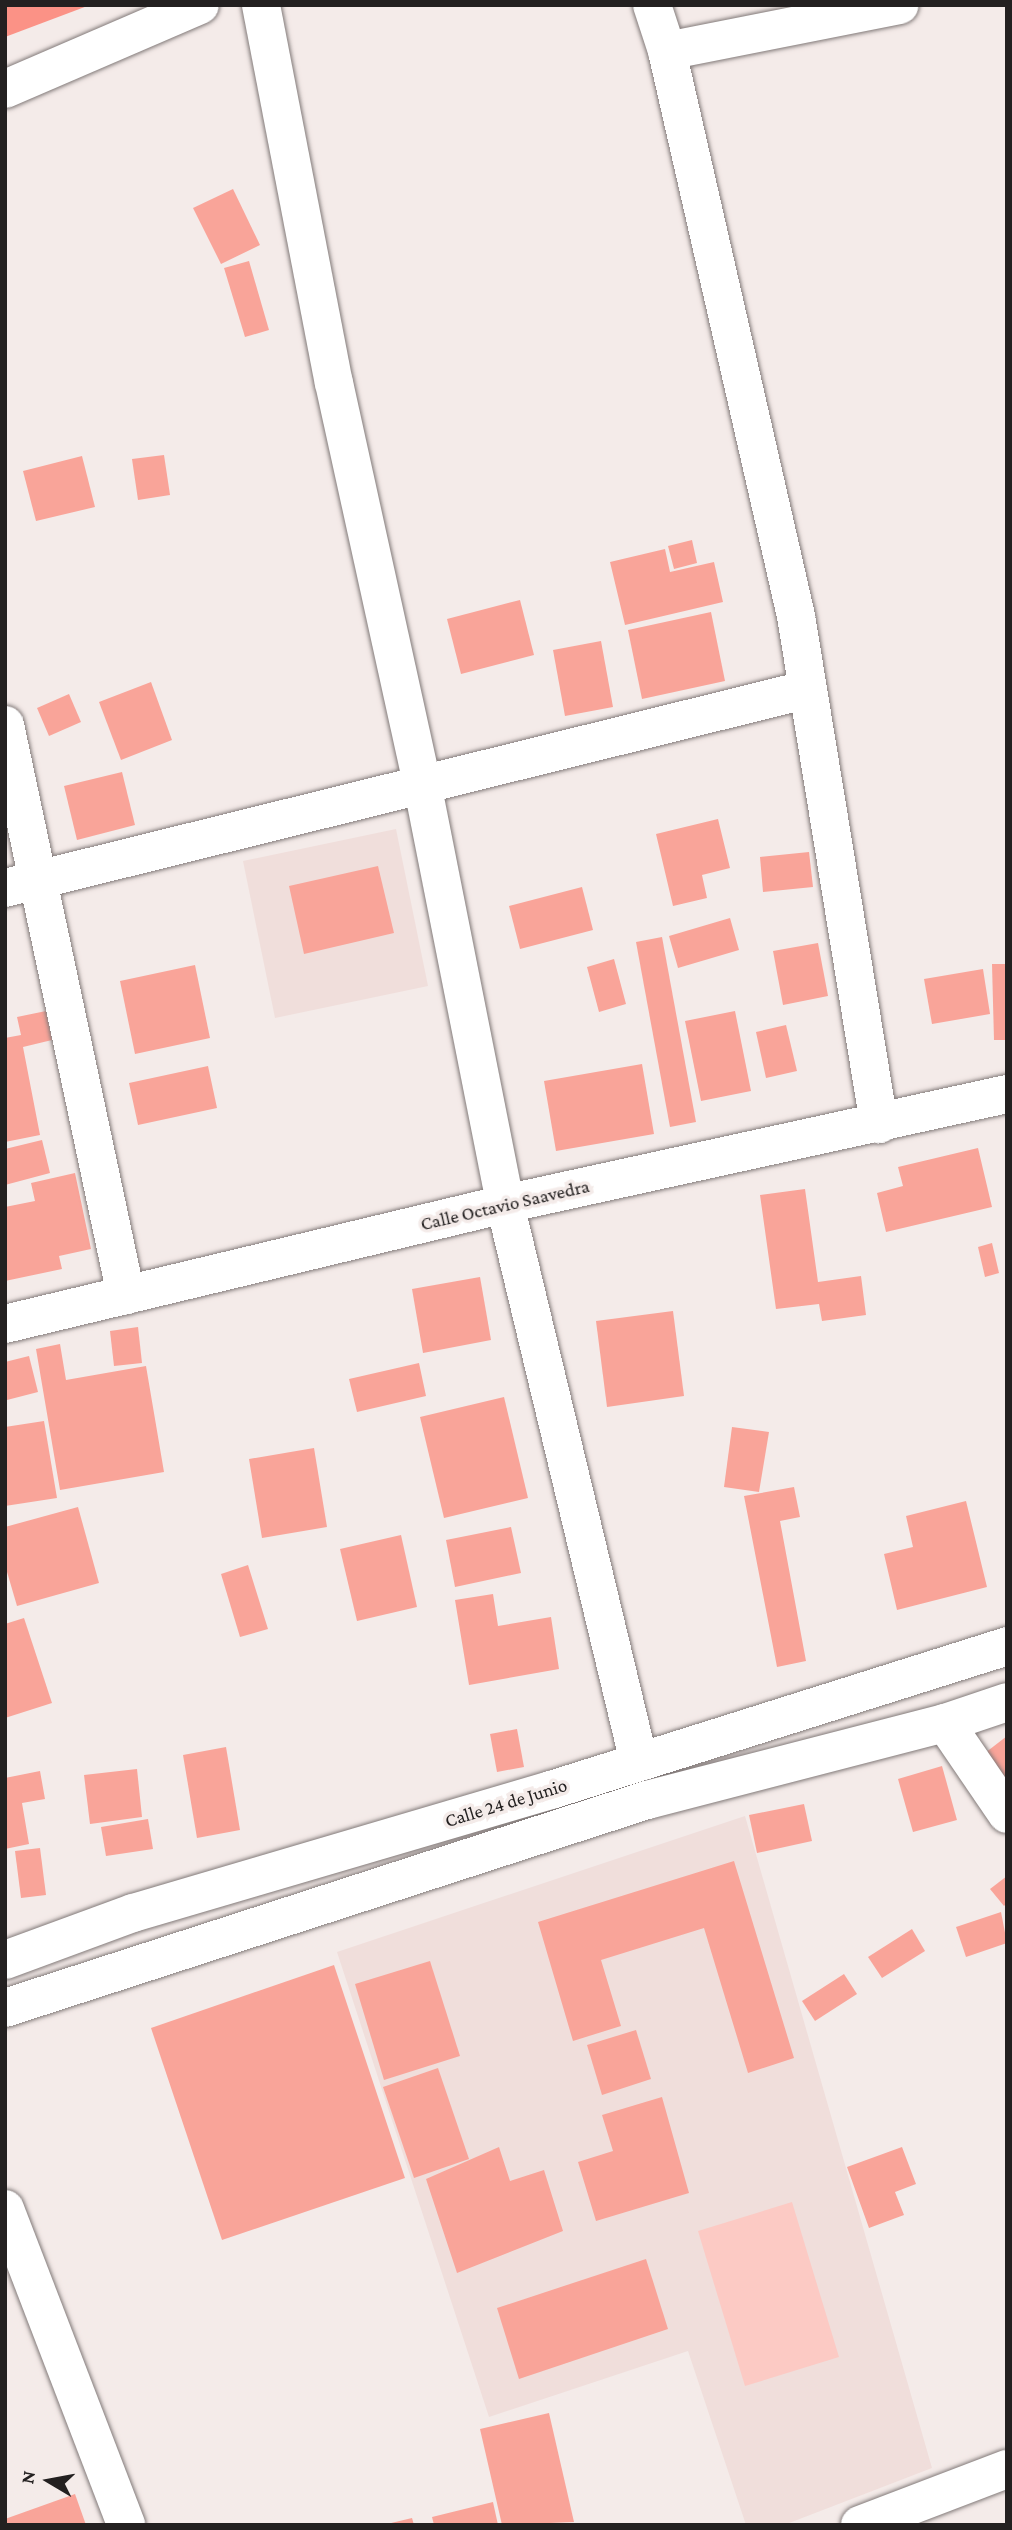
<!DOCTYPE html>
<style>
body{margin:0}
#map{position:relative;width:1012px;height:2530px;overflow:hidden;background:#f4ebe9;font-family:"Crimson Pro",serif}
div>[style]{position:absolute}
.built>*{inset:0;background:#f0dedb}
.green>*{inset:0;background:#fccac4}
.forest>*{inset:0;background:#fb9286}
.building>*{inset:0;background:#f9a499}
.roads{filter:drop-shadow(0 0 2px #827a79) drop-shadow(0 0 2px #827a79)}
.minor>*{height:38px;margin:-19px;padding:0 19px;transform-origin:19px;border-radius:19px;background:#fff}
span{translate:-50% -50%;white-space:nowrap;text-align:center;line-height:1.15;-webkit-text-stroke:7px #f4ebe9;paint-order:stroke}
.street-label{font-size:19px;color:#232020}
.frame{position:absolute;inset:0;border:7px solid #232020;pointer-events:none}
.north{position:absolute;left:14px;top:2446px;width:70px;height:70px;-webkit-text-stroke:5px #f4ebe9;paint-order:stroke;rotate:280deg;font-size:19px;font-weight:700;line-height:28px;text-align:center;color:#232020}
.north::after{content:'';display:block;margin:auto;width:24px;height:32px;background:#232020;clip-path:polygon(50% 0,100% 100%,50% 72%,0 100%)}
</style>
<div id="map">
<div class="built">
<div style="clip-path:polygon(396px 829px,428px 986px,275px 1018px,243px 861px)"></div>
<div style="clip-path:polygon(745px 1816px,932px 2468px,784px 2525px,746px 2525px,688px 2351px,489px 2417px,337px 1952px)"></div>
</div>
<div class="green">
<div style="clip-path:polygon(792px 2202px,839px 2357px,745px 2386px,698px 2231px)"></div>
</div>
<div class="forest">
<div style="clip-path:polygon(5px 5px,90px 5px,5px 37px)"></div>
</div>
<div class="building">
<div style="clip-path:polygon(233px 189px,260px 245px,221px 264px,193px 208px)"></div>
<div style="clip-path:polygon(249px 261px,269px 330px,245px 337px,224px 268px)"></div>
<div style="clip-path:polygon(164px 455px,170px 495px,138px 500px,132px 459px)"></div>
<div style="clip-path:polygon(82px 456px,95px 507px,36px 521px,23px 471px)"></div>
<div style="clip-path:polygon(692px 540px,697px 563px,674px 569px,668px 546px)"></div>
<div style="clip-path:polygon(665px 549px,670px 572px,714px 562px,723px 602px,625px 625px,610px 562px)"></div>
<div style="clip-path:polygon(520px 600px,534px 655px,461px 674px,447px 619px)"></div>
<div style="clip-path:polygon(711px 612px,725px 681px,642px 699px,628px 630px)"></div>
<div style="clip-path:polygon(601px 641px,613px 707px,565px 716px,553px 650px)"></div>
<div style="clip-path:polygon(151px 682px,172px 740px,121px 760px,99px 702px)"></div>
<div style="clip-path:polygon(69px 694px,81px 722px,49px 736px,37px 708px)"></div>
<div style="clip-path:polygon(122px 772px,135px 825px,77px 840px,64px 786px)"></div>
<div style="clip-path:polygon(718px 819px,730px 868px,702px 875px,707px 898px,673px 906px,656px 834px)"></div>
<div style="clip-path:polygon(809px 852px,813px 887px,763px 892px,760px 857px)"></div>
<div style="clip-path:polygon(378px 866px,394px 933px,304px 954px,289px 886px)"></div>
<div style="clip-path:polygon(582px 887px,593px 930px,520px 949px,509px 906px)"></div>
<div style="clip-path:polygon(730px 918px,739px 950px,678px 968px,669px 936px)"></div>
<div style="clip-path:polygon(662px 937px,696px 1122px,670px 1127px,636px 942px)"></div>
<div style="clip-path:polygon(818px 943px,828px 996px,783px 1005px,773px 951px)"></div>
<div style="clip-path:polygon(614px 959px,626px 1004px,599px 1012px,587px 967px)"></div>
<div style="clip-path:polygon(992px 964px,1007px 964px,1007px 1040px,994px 1040px)"></div>
<div style="clip-path:polygon(195px 965px,210px 1038px,135px 1054px,120px 981px)"></div>
<div style="clip-path:polygon(983px 969px,990px 1014px,932px 1024px,924px 979px)"></div>
<div style="clip-path:polygon(46px 1011px,52px 1040px,23px 1047px,40px 1135px,5px 1142px,5px 1038px,21px 1035px,17px 1017px)"></div>
<div style="clip-path:polygon(735px 1011px,751px 1091px,701px 1101px,685px 1021px)"></div>
<div style="clip-path:polygon(786px 1025px,797px 1071px,766px 1078px,756px 1032px)"></div>
<div style="clip-path:polygon(642px 1064px,654px 1134px,556px 1151px,544px 1081px)"></div>
<div style="clip-path:polygon(208px 1066px,217px 1108px,138px 1125px,129px 1083px)"></div>
<div style="clip-path:polygon(42px 1140px,50px 1173px,5px 1185px,5px 1149px)"></div>
<div style="clip-path:polygon(978px 1148px,992px 1207px,886px 1232px,877px 1193px,903px 1186px,898px 1167px)"></div>
<div style="clip-path:polygon(75px 1173px,91px 1249px,59px 1256px,62px 1269px,5px 1281px,5px 1207px,35px 1201px,31px 1183px)"></div>
<div style="clip-path:polygon(805px 1189px,818px 1282px,861px 1276px,866px 1315px,822px 1321px,819px 1304px,776px 1309px,760px 1195px)"></div>
<div style="clip-path:polygon(992px 1243px,999px 1273px,985px 1277px,978px 1247px)"></div>
<div style="clip-path:polygon(480px 1277px,491px 1340px,423px 1353px,412px 1289px)"></div>
<div style="clip-path:polygon(673px 1311px,684px 1396px,607px 1407px,596px 1321px)"></div>
<div style="clip-path:polygon(138px 1327px,142px 1363px,114px 1366px,110px 1331px)"></div>
<div style="clip-path:polygon(60px 1344px,66px 1380px,146px 1366px,164px 1472px,60px 1490px,36px 1349px)"></div>
<div style="clip-path:polygon(29px 1356px,38px 1392px,7px 1400px,5px 1362px)"></div>
<div style="clip-path:polygon(419px 1363px,426px 1396px,357px 1412px,349px 1379px)"></div>
<div style="clip-path:polygon(504px 1397px,528px 1498px,444px 1518px,420px 1417px)"></div>
<div style="clip-path:polygon(44px 1421px,57px 1498px,5px 1506px,5px 1427px)"></div>
<div style="clip-path:polygon(732px 1427px,769px 1432px,759px 1492px,724px 1487px)"></div>
<div style="clip-path:polygon(314px 1448px,327px 1527px,262px 1538px,249px 1459px)"></div>
<div style="clip-path:polygon(794px 1487px,800px 1517px,780px 1521px,806px 1661px,777px 1667px,744px 1496px)"></div>
<div style="clip-path:polygon(966px 1501px,987px 1587px,897px 1610px,884px 1554px,913px 1547px,906px 1516px)"></div>
<div style="clip-path:polygon(78px 1507px,99px 1583px,17px 1606px,5px 1565px,5px 1527px)"></div>
<div style="clip-path:polygon(511px 1527px,521px 1573px,455px 1587px,446px 1540px)"></div>
<div style="clip-path:polygon(401px 1535px,417px 1607px,357px 1621px,340px 1549px)"></div>
<div style="clip-path:polygon(248px 1565px,268px 1629px,240px 1637px,221px 1574px)"></div>
<div style="clip-path:polygon(493px 1594px,498px 1626px,551px 1617px,559px 1669px,469px 1685px,455px 1600px)"></div>
<div style="clip-path:polygon(24px 1618px,52px 1703px,5px 1718px,5px 1624px)"></div>
<div style="clip-path:polygon(517px 1729px,524px 1767px,497px 1772px,490px 1734px)"></div>
<div style="clip-path:polygon(1007px 1736px,1007px 1780px,985px 1753px)"></div>
<div style="clip-path:polygon(226px 1747px,240px 1830px,197px 1838px,183px 1755px)"></div>
<div style="clip-path:polygon(942px 1766px,957px 1820px,913px 1832px,898px 1779px)"></div>
<div style="clip-path:polygon(137px 1769px,142px 1817px,90px 1824px,84px 1775px)"></div>
<div style="clip-path:polygon(40px 1771px,45px 1799px,22px 1803px,29px 1844px,5px 1849px,5px 1778px)"></div>
<div style="clip-path:polygon(804px 1804px,812px 1841px,757px 1853px,749px 1815px)"></div>
<div style="clip-path:polygon(148px 1819px,153px 1849px,106px 1856px,101px 1827px)"></div>
<div style="clip-path:polygon(40px 1848px,46px 1895px,21px 1898px,15px 1851px)"></div>
<div style="clip-path:polygon(734px 1861px,794px 2058px,748px 2073px,704px 1928px,601px 1960px,621px 2026px,573px 2041px,538px 1922px)"></div>
<div style="clip-path:polygon(1007px 1876px,1007px 1903px,1004px 1906px,990px 1889px)"></div>
<div style="clip-path:polygon(1001px 1912px,1007px 1943px,966px 1957px,956px 1927px)"></div>
<div style="clip-path:polygon(912px 1929px,925px 1951px,882px 1978px,868px 1957px)"></div>
<div style="clip-path:polygon(430px 1961px,460px 2056px,384px 2080px,355px 1984px)"></div>
<div style="clip-path:polygon(334px 1965px,405px 2178px,222px 2240px,151px 2028px)"></div>
<div style="clip-path:polygon(844px 1974px,857px 1994px,815px 2021px,802px 2001px)"></div>
<div style="clip-path:polygon(636px 2030px,651px 2079px,602px 2095px,587px 2045px)"></div>
<div style="clip-path:polygon(438px 2068px,469px 2159px,414px 2178px,383px 2087px)"></div>
<div style="clip-path:polygon(662px 2097px,689px 2193px,596px 2221px,578px 2162px,613px 2151px,602px 2115px)"></div>
<div style="clip-path:polygon(499px 2147px,510px 2181px,544px 2170px,563px 2231px,457px 2273px,426px 2179px)"></div>
<div style="clip-path:polygon(902px 2147px,916px 2184px,895px 2192px,904px 2215px,869px 2228px,847px 2167px)"></div>
<div style="clip-path:polygon(646px 2259px,668px 2329px,519px 2379px,497px 2308px)"></div>
<div style="clip-path:polygon(549px 2413px,574px 2522px,502px 2525px,480px 2429px)"></div>
<div style="clip-path:polygon(75px 2494px,86px 2525px,5px 2525px,5px 2519px)"></div>
<div style="clip-path:polygon(493px 2502px,498px 2525px,434px 2525px,432px 2517px)"></div>
<div style="clip-path:polygon(412px 2518px,414px 2525px,388px 2525px,387px 2524px)"></div>
</div>
<div class="roads">
<div class="minor">
<div style="left:261px;top:5px;width:385px;rotate:79.1deg"></div>
<div style="left:334px;top:383px;width:410px;rotate:77.6deg"></div>
<div style="left:422px;top:783px;width:429px;rotate:78.8deg"></div>
<div style="left:505px;top:1204px;width:574px;rotate:76.5deg"></div>
<div style="left:652px;top:5px;width:48px;rotate:71.9deg"></div>
<div style="left:667px;top:51px;width:580px;rotate:77.14deg"></div>
<div style="left:796px;top:616px;width:515px;rotate:80.72deg"></div>
<div style="left:667px;top:51px;width:237px;rotate:-11.2deg"></div>
<div style="left:5px;top:89px;width:212px;rotate:-23.3deg"></div>
<div style="left:5px;top:725px;width:583px;rotate:78.02deg"></div>
<div style="left:5px;top:888px;width:824px;rotate:-13.9deg"></div>
<div style="left:5px;top:1324px;width:514px;rotate:-13.5deg"></div>
<div style="left:505px;top:1204px;width:514px;rotate:-12.36deg"></div>
<div style="left:945px;top:1723px;width:110px;rotate:55.7deg"></div>
<div style="left:5px;top:1960px;width:136px;rotate:-20.2deg"></div>
<div style="left:133px;top:1913px;width:436px;rotate:-16.4deg"></div>
<div style="left:551px;top:1790px;width:478px;rotate:-17.5deg"></div>
<div style="left:5px;top:2008px;width:675px;rotate:-17.95deg"></div>
<div style="left:647px;top:1800px;width:308px;rotate:-14.5deg"></div>
<div style="left:945px;top:1723px;width:65px;rotate:-18.7deg"></div>
<div style="left:5px;top:2209px;width:338px;rotate:69deg"></div>
<div style="left:860px;top:2525px;width:157px;rotate:-20.9deg"></div>
</div>
</div>
<div class="street-label">
<span style="left:505px;top:1205px;rotate:-13deg">Calle Octavio Saavedra</span>
<span style="left:506px;top:1803px;rotate:-17deg">Calle 24 de Junio</span>
</div>
<div class="frame"></div>
<div class="north">N</div>
</div>
